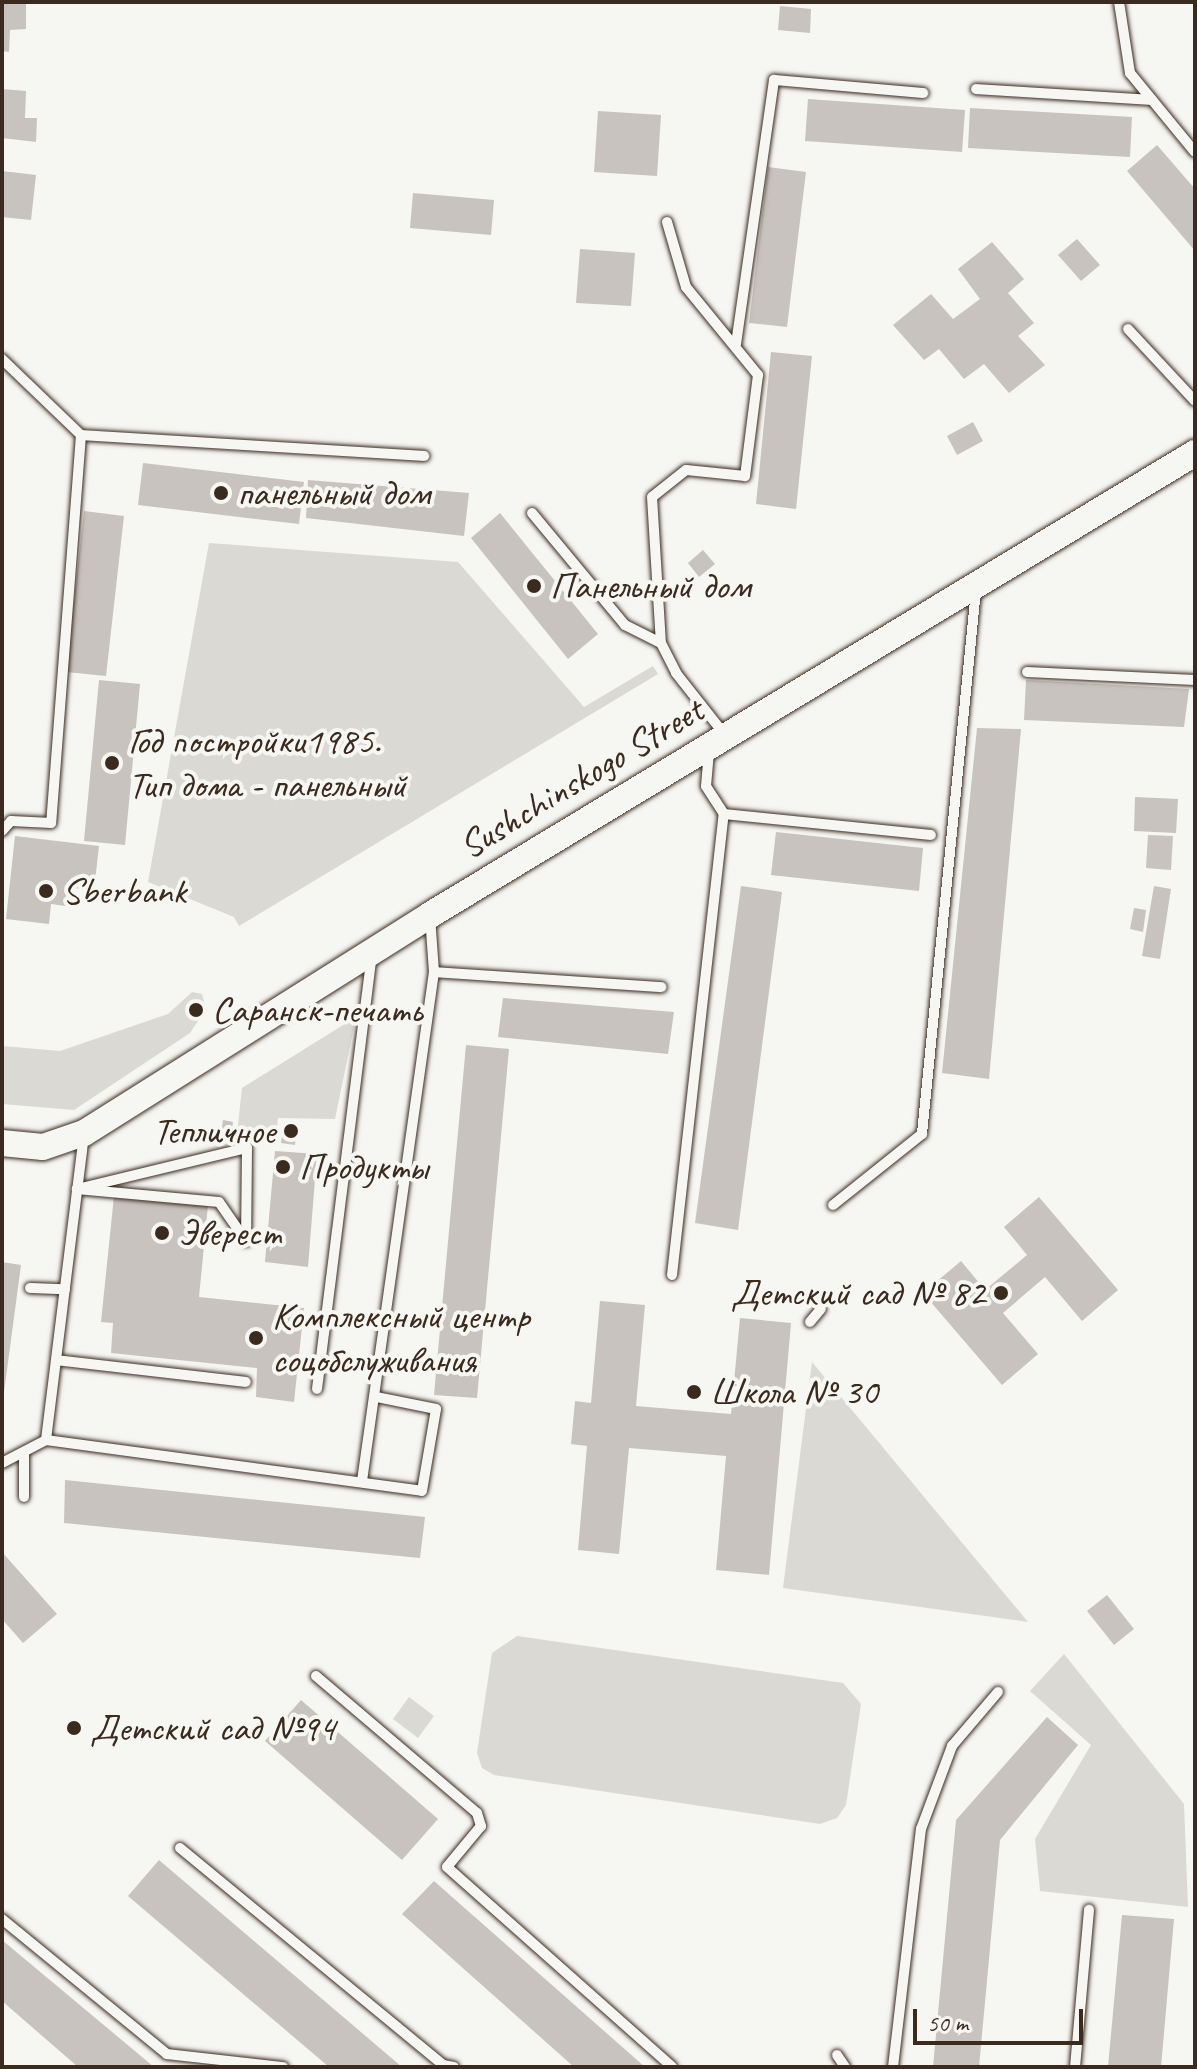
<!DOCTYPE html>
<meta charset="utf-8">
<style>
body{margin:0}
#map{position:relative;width:1197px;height:2069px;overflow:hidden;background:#f6f6f2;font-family:Caveat,sans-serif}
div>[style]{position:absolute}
.green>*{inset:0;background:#dad9d3}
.building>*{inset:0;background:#c8c3be}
.roads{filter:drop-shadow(0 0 2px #3b2a1e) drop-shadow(0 0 2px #3b2a1e)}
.service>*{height:10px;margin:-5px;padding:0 5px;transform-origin:5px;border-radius:5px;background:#f6f6f2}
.tertiary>*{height:26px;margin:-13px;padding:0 13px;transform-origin:13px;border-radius:13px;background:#f6f6f2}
.dots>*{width:22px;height:22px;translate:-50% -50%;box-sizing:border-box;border:4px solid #f6f6f2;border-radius:50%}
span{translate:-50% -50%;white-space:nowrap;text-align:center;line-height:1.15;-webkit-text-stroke:8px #f6f6f2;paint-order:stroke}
.poi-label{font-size:38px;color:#3b2a1e}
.left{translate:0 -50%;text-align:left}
.right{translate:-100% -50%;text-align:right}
.street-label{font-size:38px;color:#3b2a1e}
.frame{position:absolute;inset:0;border:4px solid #3b2a1e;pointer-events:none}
.scale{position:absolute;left:913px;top:2009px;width:170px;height:36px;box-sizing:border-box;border:4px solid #3b2a1e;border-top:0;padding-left:10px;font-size:24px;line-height:28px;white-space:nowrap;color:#3b2a1e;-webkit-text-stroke:6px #f6f6f2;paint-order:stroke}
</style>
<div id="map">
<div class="green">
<div style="clip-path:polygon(209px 543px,458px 562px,584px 707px,653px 666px,658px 674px,239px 926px,234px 917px,148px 882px)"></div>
<div style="clip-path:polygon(192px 992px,202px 994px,206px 1009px,190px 1033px,74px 1110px,2px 1104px,2px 1046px,60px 1051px,168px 1014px)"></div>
<div style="clip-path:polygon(356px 1017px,335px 1119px,278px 1118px,275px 1143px,236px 1143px,242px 1088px)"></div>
<div style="clip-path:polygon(812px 1362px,1028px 1622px,783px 1588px)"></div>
<div style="clip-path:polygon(517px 1636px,843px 1683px,861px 1704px,846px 1805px,837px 1818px,820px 1824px,494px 1775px,482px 1768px,477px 1753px,492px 1653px)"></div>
<div style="clip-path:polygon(1064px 1654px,1184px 1804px,1188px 1907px,1040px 1891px,1035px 1839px,1091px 1745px,1030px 1691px)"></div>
<div style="clip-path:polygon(409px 1697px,434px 1716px,418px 1738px,393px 1719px)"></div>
</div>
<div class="building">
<div style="clip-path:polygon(2px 3px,26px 4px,26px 29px,10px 30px,9px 52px,2px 51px)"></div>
<div style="clip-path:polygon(780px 6px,811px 9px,810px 33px,778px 30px)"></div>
<div style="clip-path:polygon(2px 89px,26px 91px,25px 118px,37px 118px,36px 142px,2px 138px)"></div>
<div style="clip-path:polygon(808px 99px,965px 110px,962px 152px,805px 141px)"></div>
<div style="clip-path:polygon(970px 108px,1132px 117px,1130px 157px,968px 148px)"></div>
<div style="clip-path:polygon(598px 111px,661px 115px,657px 176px,594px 172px)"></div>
<div style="clip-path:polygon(1157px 145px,1195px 189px,1195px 251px,1127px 171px)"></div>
<div style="clip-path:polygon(768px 167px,806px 172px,787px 327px,749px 323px)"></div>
<div style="clip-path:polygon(2px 171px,36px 175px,31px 220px,2px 217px)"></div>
<div style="clip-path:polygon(413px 193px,494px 200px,491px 235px,410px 228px)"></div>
<div style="clip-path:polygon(1077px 239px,1100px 265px,1081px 281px,1058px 255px)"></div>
<div style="clip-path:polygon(992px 242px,1024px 279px,1008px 293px,1034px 323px,1018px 336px,1045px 365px,1009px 393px,984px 364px,964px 379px,939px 349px,924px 360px,893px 325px,931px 294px,953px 319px,980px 299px,958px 269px)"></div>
<div style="clip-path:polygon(580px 249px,635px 253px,631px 306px,576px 303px)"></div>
<div style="clip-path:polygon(771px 352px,812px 356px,796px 509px,756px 504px)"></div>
<div style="clip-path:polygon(973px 422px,983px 441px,957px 455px,947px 436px)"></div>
<div style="clip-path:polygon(143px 463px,304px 482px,299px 524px,138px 505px)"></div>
<div style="clip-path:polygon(308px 480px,469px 493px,464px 536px,306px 518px)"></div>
<div style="clip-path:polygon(84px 511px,124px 516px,106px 676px,66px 672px)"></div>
<div style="clip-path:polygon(500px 513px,598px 634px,568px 659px,471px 538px)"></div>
<div style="clip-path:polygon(703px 550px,715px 564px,699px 577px,688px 563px)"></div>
<div style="clip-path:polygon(99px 680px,140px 684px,125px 845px,84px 841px)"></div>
<div style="clip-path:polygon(1026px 680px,1189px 689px,1184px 727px,1024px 720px)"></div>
<div style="clip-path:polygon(977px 728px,1021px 729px,989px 1079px,942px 1073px)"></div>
<div style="clip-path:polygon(1135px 797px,1178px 799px,1176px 833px,1134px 831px)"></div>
<div style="clip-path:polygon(776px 832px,923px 848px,919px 891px,771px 875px)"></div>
<div style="clip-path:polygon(1148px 835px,1173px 836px,1171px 870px,1146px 868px)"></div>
<div style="clip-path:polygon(15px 836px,99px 846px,94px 890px,74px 888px,72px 907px,51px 904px,49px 924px,6px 919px)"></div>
<div style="clip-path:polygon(741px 886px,782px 892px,738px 1230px,695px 1223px)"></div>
<div style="clip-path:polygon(1154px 886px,1171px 889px,1160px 959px,1142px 956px)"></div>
<div style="clip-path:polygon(1134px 908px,1146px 910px,1143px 932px,1130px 929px)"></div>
<div style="clip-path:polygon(503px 998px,674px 1012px,668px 1054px,498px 1037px)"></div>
<div style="clip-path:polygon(466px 1045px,509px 1049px,477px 1398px,434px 1395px)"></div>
<div style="clip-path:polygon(223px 1120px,233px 1122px,231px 1136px,221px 1134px)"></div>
<div style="clip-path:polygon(284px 1122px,297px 1124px,295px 1145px,281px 1143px)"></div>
<div style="clip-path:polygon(275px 1151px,317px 1154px,308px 1267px,265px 1262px)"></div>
<div style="clip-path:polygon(114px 1196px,208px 1205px,199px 1297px,304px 1308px,294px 1402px,256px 1397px,257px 1368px,111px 1353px,113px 1323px,101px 1322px)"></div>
<div style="clip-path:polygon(1039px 1197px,1118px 1290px,1082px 1321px,1045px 1277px,1003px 1313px,1038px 1354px,1002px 1385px,923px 1293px,961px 1261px,985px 1290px,1027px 1255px,1004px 1227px)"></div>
<div style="clip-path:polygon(2px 1262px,21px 1265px,4px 1392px,2px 1392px)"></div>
<div style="clip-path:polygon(600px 1301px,645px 1305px,636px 1406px,731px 1414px,740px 1318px,791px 1323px,769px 1575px,716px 1570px,726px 1456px,629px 1448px,619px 1554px,578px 1550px,587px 1446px,571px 1444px,575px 1401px,591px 1403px)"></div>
<div style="clip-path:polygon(65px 1480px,425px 1517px,420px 1558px,64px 1523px)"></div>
<div style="clip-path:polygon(2px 1552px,57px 1614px,23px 1643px,2px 1619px)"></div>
<div style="clip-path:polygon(1107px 1595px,1134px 1629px,1114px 1645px,1087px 1611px)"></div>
<div style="clip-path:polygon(301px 1700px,438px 1819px,402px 1860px,265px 1741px)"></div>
<div style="clip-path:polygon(1047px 1717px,1078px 1745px,1000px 1840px,979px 2067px,933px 2067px,956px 1820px)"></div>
<div style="clip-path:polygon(159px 1860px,402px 2067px,329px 2067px,128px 1896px)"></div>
<div style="clip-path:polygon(434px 1881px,645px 2067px,574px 2067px,402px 1914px)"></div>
<div style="clip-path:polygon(1122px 1915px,1174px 1919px,1161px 2067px,1108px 2067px)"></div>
<div style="clip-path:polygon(2px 1940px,154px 2067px,78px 2067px,2px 2001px)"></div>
</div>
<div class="roads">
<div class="service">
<div style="left:1119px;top:2px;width:72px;rotate:81.2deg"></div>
<div style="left:1130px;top:73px;width:102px;rotate:50.6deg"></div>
<div style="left:976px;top:89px;width:176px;rotate:3.6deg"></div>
<div style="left:667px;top:222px;width:68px;rotate:73.7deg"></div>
<div style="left:686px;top:287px;width:114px;rotate:50.7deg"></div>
<div style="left:758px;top:375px;width:102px;rotate:97.3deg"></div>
<div style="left:745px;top:476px;width:59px;rotate:-174.2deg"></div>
<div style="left:686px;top:470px;width:43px;rotate:141.5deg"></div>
<div style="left:652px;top:497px;width:146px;rotate:86.5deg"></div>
<div style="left:661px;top:643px;width:34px;rotate:63deg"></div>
<div style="left:676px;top:673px;width:79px;rotate:51.7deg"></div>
<div style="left:1128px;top:329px;width:98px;rotate:47.1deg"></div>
<div style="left:736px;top:344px;width:267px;rotate:-81.8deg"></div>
<div style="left:774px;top:80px;width:150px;rotate:5deg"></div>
<div style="left:2px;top:359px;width:110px;rotate:43.9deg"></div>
<div style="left:81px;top:435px;width:389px;rotate:94.4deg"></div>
<div style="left:51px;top:823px;width:40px;rotate:-177.1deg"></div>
<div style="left:11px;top:821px;width:13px;rotate:132deg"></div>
<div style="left:81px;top:435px;width:344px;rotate:3.5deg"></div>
<div style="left:532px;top:513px;width:146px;rotate:50.3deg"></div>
<div style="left:625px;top:625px;width:40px;rotate:26.6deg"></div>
<div style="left:1027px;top:672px;width:168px;rotate:2.7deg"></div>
<div style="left:724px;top:814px;width:208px;rotate:5.8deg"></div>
<div style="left:434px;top:972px;width:228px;rotate:3.8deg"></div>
<div style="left:247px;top:1148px;width:93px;rotate:90.6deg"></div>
<div style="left:246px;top:1241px;width:47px;rotate:-124.7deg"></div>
<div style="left:219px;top:1202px;width:143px;rotate:-174.8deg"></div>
<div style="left:77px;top:1189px;width:175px;rotate:-13.6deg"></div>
<div style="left:833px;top:1205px;width:114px;rotate:-38.6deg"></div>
<div style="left:922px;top:1134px;width:547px;rotate:-84.33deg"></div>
<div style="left:672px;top:1275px;width:464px;rotate:-83.6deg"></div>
<div style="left:724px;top:814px;width:33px;rotate:-123deg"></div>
<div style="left:706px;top:786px;width:37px;rotate:-85deg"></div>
<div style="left:30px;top:1288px;width:35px;rotate:2deg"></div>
<div style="left:810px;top:1322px;width:17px;rotate:-50deg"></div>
<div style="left:56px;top:1360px;width:191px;rotate:6.6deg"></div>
<div style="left:317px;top:1389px;width:438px;rotate:-82.8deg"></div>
<div style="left:46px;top:1440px;width:379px;rotate:7.7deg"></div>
<div style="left:422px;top:1491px;width:83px;rotate:-80.3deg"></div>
<div style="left:436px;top:1409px;width:60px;rotate:-168.5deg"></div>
<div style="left:2px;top:1463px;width:50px;rotate:-27.6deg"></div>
<div style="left:46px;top:1440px;width:308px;rotate:-82.9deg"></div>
<div style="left:362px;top:1481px;width:514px;rotate:-81.95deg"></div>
<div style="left:434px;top:972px;width:56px;rotate:-94.1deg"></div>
<div style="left:24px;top:1497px;width:45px;rotate:-90deg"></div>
<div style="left:316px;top:1676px;width:211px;rotate:40.4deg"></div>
<div style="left:477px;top:1813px;width:14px;rotate:73deg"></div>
<div style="left:481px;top:1826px;width:53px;rotate:129.7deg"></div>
<div style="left:447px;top:1867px;width:301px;rotate:41.6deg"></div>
<div style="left:180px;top:1848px;width:341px;rotate:39.5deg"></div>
<div style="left:443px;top:2065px;width:11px;rotate:10deg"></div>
<div style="left:2px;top:1919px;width:213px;rotate:39.3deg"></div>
<div style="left:167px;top:2054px;width:117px;rotate:6.4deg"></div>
<div style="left:837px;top:2055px;width:14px;rotate:56deg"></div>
<div style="left:893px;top:2067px;width:240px;rotate:-83.3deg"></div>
<div style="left:921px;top:1829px;width:89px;rotate:-69.5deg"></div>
<div style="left:952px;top:1746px;width:71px;rotate:-49.6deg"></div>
<div style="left:1075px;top:2067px;width:158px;rotate:-84.9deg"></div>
</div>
<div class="tertiary">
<div style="left:2px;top:1143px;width:41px;rotate:5.6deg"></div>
<div style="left:43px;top:1147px;width:43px;rotate:-18.9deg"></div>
<div style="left:84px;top:1133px;width:409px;rotate:-32.2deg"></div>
<div style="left:430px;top:915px;width:894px;rotate:-31.13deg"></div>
</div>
</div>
<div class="dots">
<div style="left:221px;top:493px;background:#3b2a1e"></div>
<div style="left:534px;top:586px;background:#3b2a1e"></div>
<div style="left:112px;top:763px;background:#3b2a1e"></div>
<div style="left:46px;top:891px;background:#3b2a1e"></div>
<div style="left:196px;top:1010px;background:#3b2a1e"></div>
<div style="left:291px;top:1131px;background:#3b2a1e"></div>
<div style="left:283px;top:1167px;background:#3b2a1e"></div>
<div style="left:162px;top:1233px;background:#3b2a1e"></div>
<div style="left:1001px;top:1293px;background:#3b2a1e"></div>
<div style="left:256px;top:1338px;background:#3b2a1e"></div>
<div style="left:694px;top:1392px;background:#3b2a1e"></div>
<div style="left:74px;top:1728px;background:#3b2a1e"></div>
</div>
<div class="poi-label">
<span class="left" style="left:237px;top:493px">панельный дом</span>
<span class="left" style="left:550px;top:586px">Панельный дом</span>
<span class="left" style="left:128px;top:763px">Год постройки1985.<br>Тип дома - панельный</span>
<span class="left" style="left:62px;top:891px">Sberbank</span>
<span class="left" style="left:212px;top:1010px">Саранск-печать</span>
<span class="right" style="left:275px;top:1131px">Тепличное</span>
<span class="left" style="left:299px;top:1167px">Продукты</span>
<span class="left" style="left:178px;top:1233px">Эверест</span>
<span class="right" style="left:985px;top:1293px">Детский сад № 82</span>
<span class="left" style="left:272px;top:1338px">Комплексный центр<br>соцобслуживания</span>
<span class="left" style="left:710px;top:1392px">Школа № 30</span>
<span class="left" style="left:90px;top:1728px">Детский сад №94</span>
</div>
<div class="street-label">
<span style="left:581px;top:778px;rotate:-31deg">Sushchinskogo Street</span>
</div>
<div class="frame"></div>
<div class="scale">50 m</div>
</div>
